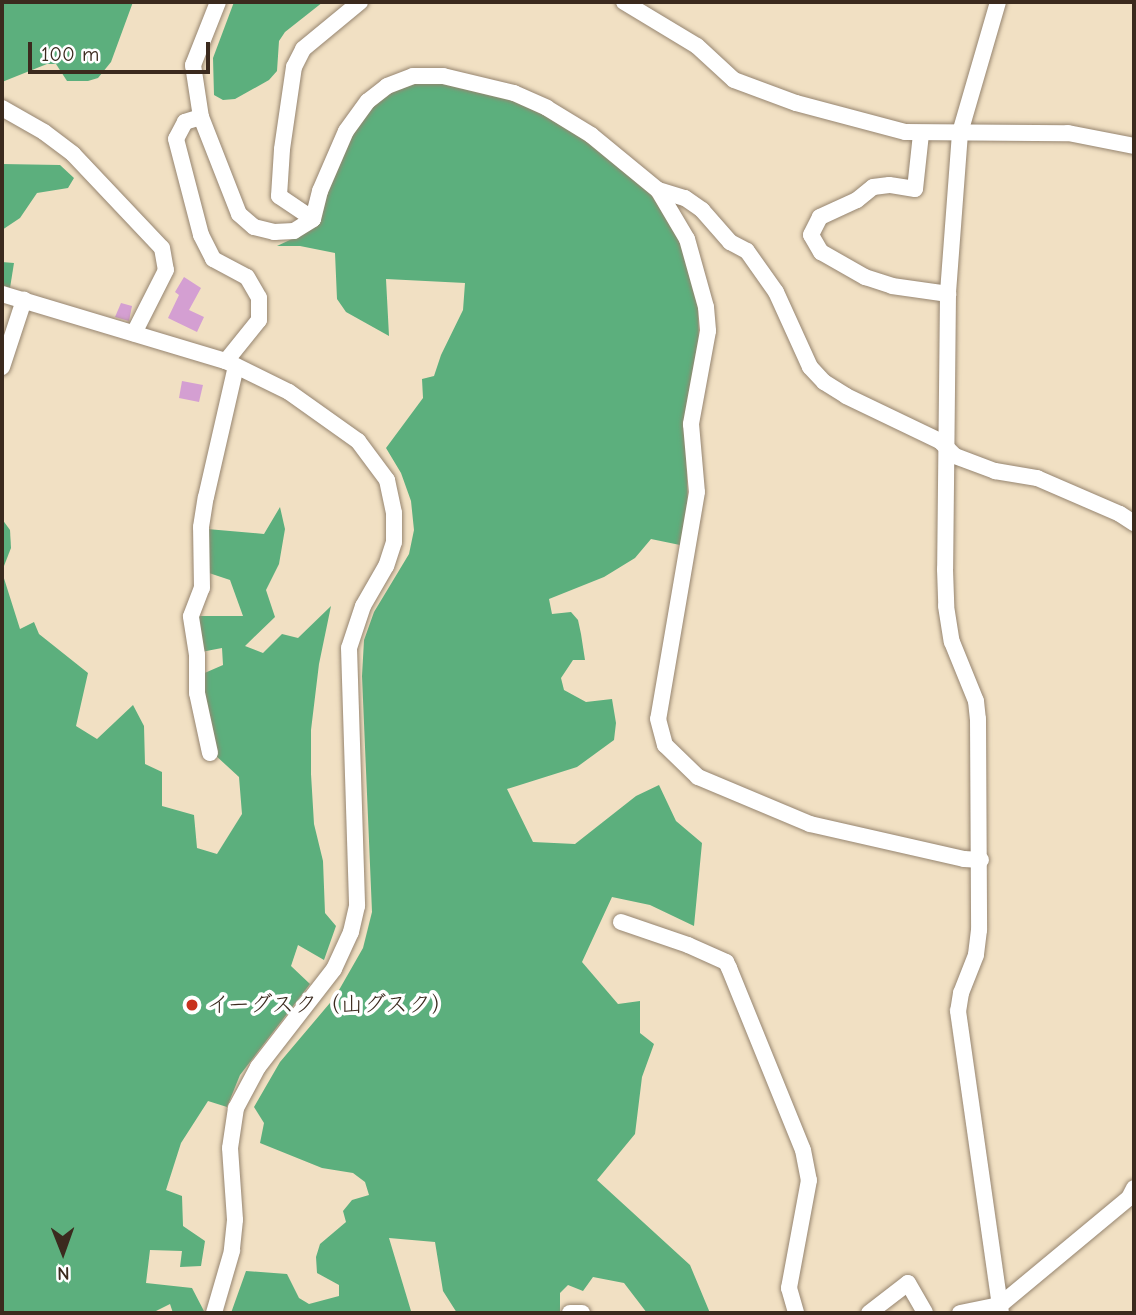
<!DOCTYPE html>
<meta charset="utf-8">
<style>
body{margin:0}
#map{position:relative;width:1136px;height:1315px;overflow:hidden;background:#f1e0c3;font-family:"Comic Neue","Klee One",sans-serif}
div>[style]{position:absolute}
.forest>*{inset:0;background:#5caf7d}
.building>*{inset:0;background:#d49fd2}
.roads{filter:drop-shadow(0 0 2px #968570) drop-shadow(0 0 2px #968570)}
.minor>*{height:16px;margin:-8px;padding:0 8px;transform-origin:8px;border-radius:8px;background:#fff}
.dots>*{width:19px;height:19px;translate:-50% -50%;box-sizing:border-box;border:4px solid #fff;border-radius:50%}
span{translate:-50% -50%;white-space:nowrap;text-align:center;line-height:1.15;-webkit-text-stroke:7px #fff;paint-order:stroke}
.poi-label{font-size:23px;color:#3b2a1e}
.left{translate:0 -50%;text-align:left}
.frame{position:absolute;inset:0;border:4px solid #3b2a1e;pointer-events:none}
.north{position:absolute;left:28px;top:1217px;width:70px;height:70px;-webkit-text-stroke:5px #fff;paint-order:stroke;rotate:179deg;font-size:19px;font-weight:700;line-height:28px;text-align:center;color:#3b2a1e}
.north::after{content:'';display:block;margin:auto;width:24px;height:32px;background:#3b2a1e;clip-path:polygon(50% 0,100% 100%,50% 72%,0 100%)}
.scale{position:absolute;left:28px;top:42px;width:182px;height:32px;box-sizing:border-box;border:4px solid #3b2a1e;border-top:0;padding-left:9px;font-size:21px;line-height:24px;white-space:nowrap;color:#3b2a1e;-webkit-text-stroke:5px #fff;paint-order:stroke}
</style>
<div id="map">
<div class="forest">
<div style="clip-path:polygon(2px 2px,133px 2px,111px 62px,98px 78px,88px 81px,67px 81px,56px 64px,47px 64px,2px 82px)"></div>
<div style="clip-path:polygon(234px 2px,323px 2px,285px 32px,279px 41px,277px 71px,269px 80px,235px 99px,223px 100px,214px 95px,213px 58px)"></div>
<div style="clip-path:polygon(422px 82px,449px 84px,511px 97px,584px 136px,650px 193px,681px 241px,698px 301px,699px 345px,685px 416px,688px 506px,680px 545px,651px 539px,635px 558px,604px 577px,549px 599px,552px 614px,571px 612px,578px 620px,581px 634px,585px 660px,573px 660px,561px 678px,564px 690px,586px 702px,612px 699px,616px 723px,614px 740px,577px 767px,507px 789px,533px 842px,575px 844px,636px 796px,659px 785px,676px 821px,702px 843px,694px 926px,650px 905px,612px 897px,582px 962px,618px 1004px,640px 1001px,640px 1033px,654px 1044px,642px 1077px,635px 1134px,597px 1180px,690px 1265px,710px 1313px,647px 1313px,624px 1283px,593px 1277px,583px 1291px,568px 1285px,560px 1293px,560px 1313px,457px 1313px,443px 1291px,435px 1242px,389px 1238px,411px 1311px,416px 1313px,231px 1313px,246px 1271px,287px 1274px,299px 1298px,309px 1304px,339px 1296px,339px 1285px,317px 1273px,316px 1257px,320px 1244px,346px 1222px,343px 1211px,352px 1200px,369px 1195px,365px 1182px,353px 1173px,322px 1168px,260px 1143px,264px 1123px,254px 1107px,280px 1062px,335px 997px,363px 948px,372px 912px,362px 676px,364px 640px,374px 612px,409px 554px,414px 530px,411px 501px,401px 473px,386px 448px,423px 398px,422px 379px,434px 376px,441px 355px,463px 310px,465px 283px,386px 279px,389px 336px,346px 312px,337px 299px,335px 253px,300px 246px,277px 246px,294px 238px,327px 188px,348px 141px,382px 94px)"></div>
<div style="clip-path:polygon(2px 164px,60px 165px,74px 178px,68px 188px,37px 193px,20px 218px,2px 230px)"></div>
<div style="clip-path:polygon(2px 262px,14px 263px,10px 288px,2px 285px)"></div>
<div style="clip-path:polygon(280px 507px,285px 529px,279px 564px,266px 590px,275px 617px,245px 646px,263px 653px,282px 634px,298px 638px,331px 606px,319px 664px,311px 730px,311px 774px,314px 824px,323px 861px,325px 913px,336px 926px,324px 960px,298px 945px,291px 966px,310px 984px,240px 1075px,227px 1107px,208px 1101px,181px 1143px,166px 1190px,182px 1196px,183px 1226px,205px 1241px,201px 1266px,180px 1267px,182px 1251px,150px 1250px,146px 1283px,192px 1288px,205px 1313px,173px 1313px,170px 1304px,152px 1313px,2px 1313px,2px 572px,20px 629px,34px 622px,39px 634px,88px 673px,76px 726px,97px 739px,133px 705px,144px 726px,145px 764px,162px 772px,162px 806px,194px 815px,197px 848px,217px 854px,242px 814px,239px 777px,214px 754px,200px 675px,223px 665px,222px 648px,201px 652px,197px 616px,243px 616px,230px 580px,206px 572px,207px 529px,264px 534px)"></div>
<div style="clip-path:polygon(2px 519px,10px 530px,11px 548px,2px 571px)"></div>
</div>
<div class="building">
<div style="clip-path:polygon(184px 277px,201px 288px,189px 310px,204px 317px,197px 332px,168px 318px,179px 295px,175px 292px)"></div>
<div style="clip-path:polygon(121px 303px,132px 306px,129px 321px,115px 317px)"></div>
<div style="clip-path:polygon(182px 381px,203px 385px,199px 402px,179px 398px)"></div>
</div>
<div class="roads">
<div class="minor">
<div style="left:218px;top:2px;width:68px;rotate:111.6deg"></div>
<div style="left:193px;top:65px;width:53px;rotate:81.3deg"></div>
<div style="left:201px;top:117px;width:104px;rotate:68.6deg"></div>
<div style="left:239px;top:214px;width:20px;rotate:41deg"></div>
<div style="left:254px;top:227px;width:21px;rotate:14deg"></div>
<div style="left:274px;top:232px;width:20px;rotate:-3deg"></div>
<div style="left:294px;top:231px;width:22px;rotate:-32deg"></div>
<div style="left:313px;top:219px;width:29px;rotate:-76deg"></div>
<div style="left:320px;top:191px;width:65px;rotate:-66.6deg"></div>
<div style="left:346px;top:131px;width:37px;rotate:-54deg"></div>
<div style="left:368px;top:101px;width:24px;rotate:-38deg"></div>
<div style="left:387px;top:86px;width:28px;rotate:-21deg"></div>
<div style="left:413px;top:76px;width:30px"></div>
<div style="left:443px;top:76px;width:73px;rotate:13.5deg"></div>
<div style="left:514px;top:93px;width:36px;rotate:24deg"></div>
<div style="left:547px;top:108px;width:52px;rotate:31.5deg"></div>
<div style="left:591px;top:135px;width:87px;rotate:39.4deg"></div>
<div style="left:658px;top:190px;width:57px;rotate:59.4deg"></div>
<div style="left:687px;top:239px;width:71px;rotate:74.4deg"></div>
<div style="left:706px;top:307px;width:24px;rotate:85deg"></div>
<div style="left:708px;top:331px;width:95px;rotate:100.4deg"></div>
<div style="left:691px;top:424px;width:68px;rotate:85deg"></div>
<div style="left:697px;top:492px;width:230px;rotate:99.7deg"></div>
<div style="left:658px;top:719px;width:27px;rotate:75deg"></div>
<div style="left:665px;top:745px;width:46px;rotate:44.1deg"></div>
<div style="left:698px;top:777px;width:121px;rotate:22.8deg"></div>
<div style="left:810px;top:824px;width:158px;rotate:12.8deg"></div>
<div style="left:964px;top:859px;width:17px;rotate:3deg"></div>
<div style="left:624px;top:2px;width:85px;rotate:31.1deg"></div>
<div style="left:697px;top:46px;width:50px;rotate:42.6deg"></div>
<div style="left:734px;top:80px;width:66px;rotate:20.4deg"></div>
<div style="left:796px;top:103px;width:113px;rotate:14.9deg"></div>
<div style="left:905px;top:132px;width:163px;rotate:0.4deg"></div>
<div style="left:1068px;top:133px;width:67px;rotate:11.1deg"></div>
<div style="left:998px;top:2px;width:136px;rotate:106.2deg"></div>
<div style="left:960px;top:133px;width:161px;rotate:94.3deg"></div>
<div style="left:948px;top:294px;width:275px;rotate:90.6deg"></div>
<div style="left:945px;top:569px;width:37px;rotate:88deg"></div>
<div style="left:946px;top:606px;width:36px;rotate:81deg"></div>
<div style="left:952px;top:642px;width:64px;rotate:67.9deg"></div>
<div style="left:976px;top:701px;width:18px;rotate:84deg"></div>
<div style="left:978px;top:719px;width:211px;rotate:89.7deg"></div>
<div style="left:979px;top:930px;width:25px;rotate:97deg"></div>
<div style="left:976px;top:955px;width:41px;rotate:111.5deg"></div>
<div style="left:961px;top:993px;width:18px;rotate:99deg"></div>
<div style="left:958px;top:1011px;width:305px;rotate:81.9deg"></div>
<div style="left:2px;top:108px;width:48px;rotate:29.7deg"></div>
<div style="left:44px;top:132px;width:36px;rotate:37deg"></div>
<div style="left:73px;top:154px;width:129px;rotate:46.6deg"></div>
<div style="left:162px;top:248px;width:22px;rotate:80deg"></div>
<div style="left:166px;top:270px;width:71px;rotate:116.9deg"></div>
<div style="left:201px;top:117px;width:17px;rotate:163deg"></div>
<div style="left:185px;top:122px;width:19px;rotate:118deg"></div>
<div style="left:176px;top:139px;width:99px;rotate:75.4deg"></div>
<div style="left:201px;top:235px;width:27px;rotate:63deg"></div>
<div style="left:213px;top:259px;width:38px;rotate:28deg"></div>
<div style="left:247px;top:277px;width:24px;rotate:60deg"></div>
<div style="left:259px;top:298px;width:22px;rotate:90deg"></div>
<div style="left:259px;top:320px;width:53px;rotate:128.8deg"></div>
<div style="left:921px;top:134px;width:55px;rotate:96.2deg"></div>
<div style="left:915px;top:189px;width:26px;rotate:-171deg"></div>
<div style="left:889px;top:185px;width:16px;rotate:173deg"></div>
<div style="left:873px;top:187px;width:21px;rotate:141deg"></div>
<div style="left:857px;top:200px;width:41px;rotate:155.3deg"></div>
<div style="left:820px;top:217px;width:20px;rotate:117deg"></div>
<div style="left:811px;top:235px;width:20px;rotate:60deg"></div>
<div style="left:821px;top:252px;width:51px;rotate:29.6deg"></div>
<div style="left:865px;top:277px;width:28px;rotate:18deg"></div>
<div style="left:892px;top:286px;width:57px;rotate:8.1deg"></div>
<div style="left:658px;top:190px;width:28px;rotate:17deg"></div>
<div style="left:685px;top:198px;width:21px;rotate:35deg"></div>
<div style="left:702px;top:210px;width:43px;rotate:48.8deg"></div>
<div style="left:730px;top:242px;width:19px;rotate:28deg"></div>
<div style="left:747px;top:251px;width:50px;rotate:54.7deg"></div>
<div style="left:776px;top:292px;width:82px;rotate:65.6deg"></div>
<div style="left:810px;top:367px;width:21px;rotate:47deg"></div>
<div style="left:824px;top:382px;width:26px;rotate:32deg"></div>
<div style="left:846px;top:396px;width:104px;rotate:25.6deg"></div>
<div style="left:940px;top:441px;width:21px;rotate:45deg"></div>
<div style="left:955px;top:456px;width:43px;rotate:20.6deg"></div>
<div style="left:995px;top:471px;width:43px;rotate:9.5deg"></div>
<div style="left:1037px;top:478px;width:90px;rotate:23.4deg"></div>
<div style="left:1120px;top:514px;width:17px;rotate:33deg"></div>
<div style="left:313px;top:219px;width:41px;rotate:-145.9deg"></div>
<div style="left:279px;top:196px;width:47px;rotate:-86.3deg"></div>
<div style="left:282px;top:149px;width:83px;rotate:-81.7deg"></div>
<div style="left:294px;top:67px;width:20px;rotate:-63deg"></div>
<div style="left:303px;top:49px;width:74px;rotate:-39.5deg"></div>
<div style="left:2px;top:294px;width:234px;rotate:16.7deg"></div>
<div style="left:226px;top:361px;width:70px;rotate:26.2deg"></div>
<div style="left:289px;top:392px;width:85px;rotate:35.4deg"></div>
<div style="left:358px;top:441px;width:49px;rotate:53.4deg"></div>
<div style="left:387px;top:480px;width:34px;rotate:78deg"></div>
<div style="left:394px;top:513px;width:29px;rotate:90deg"></div>
<div style="left:394px;top:542px;width:25px;rotate:108deg"></div>
<div style="left:386px;top:566px;width:46px;rotate:119.9deg"></div>
<div style="left:363px;top:606px;width:44px;rotate:108.4deg"></div>
<div style="left:349px;top:648px;width:258px;rotate:88.2deg"></div>
<div style="left:357px;top:906px;width:27px;rotate:103deg"></div>
<div style="left:351px;top:932px;width:41px;rotate:114.7deg"></div>
<div style="left:334px;top:969px;width:124px;rotate:127.8deg"></div>
<div style="left:258px;top:1067px;width:47px;rotate:118.2deg"></div>
<div style="left:236px;top:1108px;width:40px;rotate:98.5deg"></div>
<div style="left:230px;top:1148px;width:72px;rotate:86deg"></div>
<div style="left:235px;top:1220px;width:31px;rotate:96deg"></div>
<div style="left:232px;top:1251px;width:65px;rotate:106.2deg"></div>
<div style="left:2px;top:367px;width:71px;rotate:-71.8deg"></div>
<div style="left:210px;top:753px;width:61px;rotate:-102.2deg"></div>
<div style="left:197px;top:693px;width:38px;rotate:-90deg"></div>
<div style="left:197px;top:655px;width:39px;rotate:-99deg"></div>
<div style="left:191px;top:616px;width:30px;rotate:-69deg"></div>
<div style="left:202px;top:588px;width:61px;rotate:-90.9deg"></div>
<div style="left:201px;top:527px;width:30px;rotate:-81deg"></div>
<div style="left:206px;top:497px;width:134px;rotate:-77.1deg"></div>
<div style="left:621px;top:922px;width:71px;rotate:18.9deg"></div>
<div style="left:688px;top:945px;width:42px;rotate:24.1deg"></div>
<div style="left:726px;top:962px;width:7px;rotate:63deg"></div>
<div style="left:729px;top:968px;width:196px;rotate:67.9deg"></div>
<div style="left:803px;top:1150px;width:31px;rotate:79deg"></div>
<div style="left:809px;top:1180px;width:110px;rotate:100.5deg"></div>
<div style="left:789px;top:1288px;width:26px;rotate:74deg"></div>
<div style="left:570px;top:1313px;width:12px"></div>
<div style="left:869px;top:1313px;width:49px;rotate:-37.6deg"></div>
<div style="left:908px;top:1283px;width:34px;rotate:60deg"></div>
<div style="left:960px;top:1313px;width:41px;rotate:-11.3deg"></div>
<div style="left:1000px;top:1305px;width:168px;rotate:-39.7deg"></div>
<div style="left:1129px;top:1198px;width:11px;rotate:-63deg"></div>
</div>
</div>
<div class="dots">
<div style="left:192px;top:1005px;background:#c8321e"></div>
</div>
<div class="poi-label">
<span class="left" style="left:206px;top:1005px">イーグスク（山グスク）</span>
</div>
<div class="frame"></div>
<div class="north">N</div>
<div class="scale">100 m</div>
</div>
